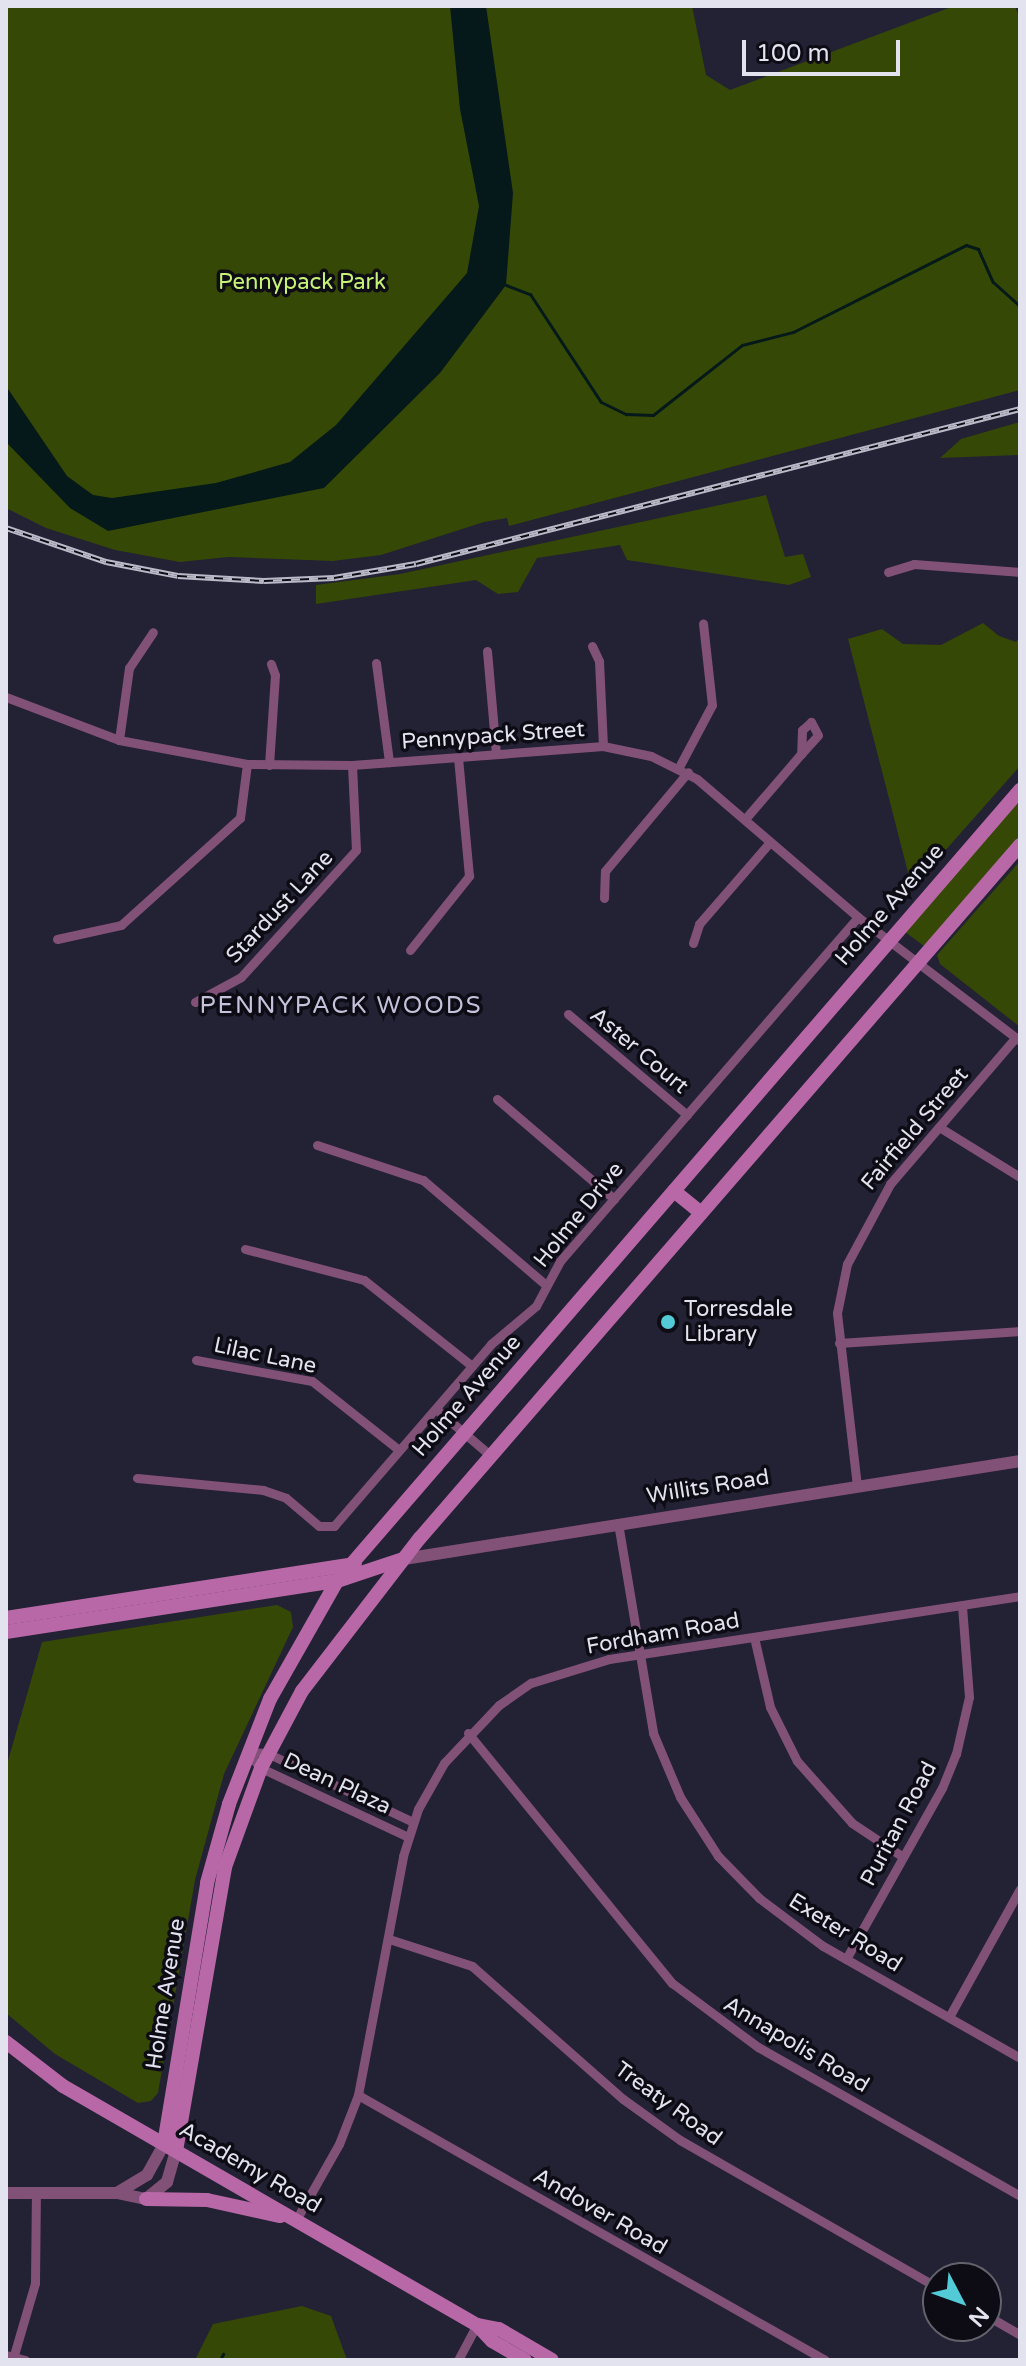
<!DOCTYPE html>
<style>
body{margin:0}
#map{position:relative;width:1026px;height:2366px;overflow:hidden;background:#232134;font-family:"Varela Round",sans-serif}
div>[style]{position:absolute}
.green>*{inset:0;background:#364805}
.water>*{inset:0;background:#05191a}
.stream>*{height:3px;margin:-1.5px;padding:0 1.5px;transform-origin:1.5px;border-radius:1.5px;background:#05191a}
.minor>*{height:9px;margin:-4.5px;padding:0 4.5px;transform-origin:4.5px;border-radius:4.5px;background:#825177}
.tertiary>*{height:12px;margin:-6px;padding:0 6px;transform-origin:6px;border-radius:6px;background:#825177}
.secondary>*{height:14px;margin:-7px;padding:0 7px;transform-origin:7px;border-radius:7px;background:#b868a7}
.rail>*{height:6px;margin-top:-3px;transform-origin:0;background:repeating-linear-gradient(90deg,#0d0c14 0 9px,#bbbac8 0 18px);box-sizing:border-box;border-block:2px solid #bbbac8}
.dots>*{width:22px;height:22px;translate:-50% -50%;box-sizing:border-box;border:4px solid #0d0c14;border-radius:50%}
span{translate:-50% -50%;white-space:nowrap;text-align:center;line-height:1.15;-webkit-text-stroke:7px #0d0c14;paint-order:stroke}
.park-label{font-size:22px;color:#c7f275}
.street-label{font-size:22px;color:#e3e2ef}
.poi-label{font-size:22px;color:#e3e2ef}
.left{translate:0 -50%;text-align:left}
.neighbourhood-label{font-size:24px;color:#c5c2dc;letter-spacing:2px}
.frame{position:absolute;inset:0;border:8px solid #e3e2ef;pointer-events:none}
.north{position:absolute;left:922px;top:2262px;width:80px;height:80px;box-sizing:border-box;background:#0d0c14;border:2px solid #63626c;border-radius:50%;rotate:131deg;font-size:22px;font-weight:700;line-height:32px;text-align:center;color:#e3e2ef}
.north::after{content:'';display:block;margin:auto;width:28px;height:36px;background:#52cbd7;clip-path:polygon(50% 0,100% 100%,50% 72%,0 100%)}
.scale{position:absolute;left:742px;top:40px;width:158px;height:36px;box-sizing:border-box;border:4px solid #e3e2ef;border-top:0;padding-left:10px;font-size:24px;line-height:28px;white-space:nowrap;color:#e3e2ef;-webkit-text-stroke:6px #0d0c14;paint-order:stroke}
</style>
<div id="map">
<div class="green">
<div style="clip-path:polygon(6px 6px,692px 6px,706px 75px,730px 90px,954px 6px,1015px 6px,1020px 19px,1020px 390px,509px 526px,507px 518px,484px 522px,381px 555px,333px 561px,228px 557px,180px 562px,115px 550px,46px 528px,6px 508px)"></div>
<div style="clip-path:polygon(1020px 422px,1020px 455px,940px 458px,961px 439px)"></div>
<div style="clip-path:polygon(766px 495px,785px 557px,803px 554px,811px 577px,789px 585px,627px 560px,620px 545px,537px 558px,518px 592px,498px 594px,476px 580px,316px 604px,316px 585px,400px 574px)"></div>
<div style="clip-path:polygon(983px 623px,999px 636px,1016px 642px,1020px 636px,1020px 766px,912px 888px,848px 639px,882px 629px,903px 644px,941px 645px)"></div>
<div style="clip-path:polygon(1020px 799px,1020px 835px,924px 946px,905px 932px)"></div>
<div style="clip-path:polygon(1020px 861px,1020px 1027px,940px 964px,937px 955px)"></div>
<div style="clip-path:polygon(277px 1605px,291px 1612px,293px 1627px,224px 1774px,195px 1880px,158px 2093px,151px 2101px,138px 2103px,55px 2054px,6px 2013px,6px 1768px,42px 1642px)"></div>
<div style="clip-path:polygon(302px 2306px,331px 2316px,347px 2360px,195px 2360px,213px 2324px)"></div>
</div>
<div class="water">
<div style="clip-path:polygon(450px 6px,486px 6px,513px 193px,506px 285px,440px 373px,324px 488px,108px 531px,70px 508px,6px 442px,6px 386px,67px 476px,93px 495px,112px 498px,216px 483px,290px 462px,336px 425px,467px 273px,479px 206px,460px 109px)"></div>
</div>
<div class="stream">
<div style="left:506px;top:285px;width:26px;rotate:21deg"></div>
<div style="left:530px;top:294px;width:129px;rotate:56.7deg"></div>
<div style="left:601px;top:402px;width:28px;rotate:26deg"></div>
<div style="left:626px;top:414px;width:27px;rotate:2deg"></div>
<div style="left:653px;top:415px;width:113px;rotate:-38.2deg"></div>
<div style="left:742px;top:345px;width:53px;rotate:-14.3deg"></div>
<div style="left:793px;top:332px;width:194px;rotate:-26.7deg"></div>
<div style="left:966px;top:245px;width:13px;rotate:18deg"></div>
<div style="left:978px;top:249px;width:36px;rotate:66deg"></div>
<div style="left:993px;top:282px;width:36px;rotate:42deg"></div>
<div style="left:220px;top:2360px;width:7px;rotate:-63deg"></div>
</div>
<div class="minor">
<div style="left:888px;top:572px;width:27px;rotate:-17deg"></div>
<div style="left:914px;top:564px;width:106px;rotate:4.3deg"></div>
<div style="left:592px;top:646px;width:17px;rotate:65deg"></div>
<div style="left:599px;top:661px;width:85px;rotate:87.3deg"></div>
<div style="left:487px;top:651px;width:103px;rotate:85deg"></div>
<div style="left:376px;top:663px;width:100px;rotate:82.5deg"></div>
<div style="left:6px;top:697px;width:121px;rotate:20.8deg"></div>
<div style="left:119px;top:740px;width:130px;rotate:10.6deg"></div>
<div style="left:247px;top:764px;width:105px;rotate:0.5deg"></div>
<div style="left:352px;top:765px;width:252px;rotate:-4.3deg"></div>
<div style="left:603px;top:746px;width:49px;rotate:11.8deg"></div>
<div style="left:651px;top:756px;width:51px;rotate:26.6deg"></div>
<div style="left:697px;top:779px;width:212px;rotate:40.6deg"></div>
<div style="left:858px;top:917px;width:204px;rotate:37.4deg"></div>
<div style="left:119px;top:740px;width:73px;rotate:-82.1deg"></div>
<div style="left:129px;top:668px;width:43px;rotate:-56.3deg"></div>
<div style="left:269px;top:765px;width:90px;rotate:-86.2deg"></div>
<div style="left:275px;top:675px;width:12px;rotate:-110deg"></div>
<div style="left:679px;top:767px;width:70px;rotate:-62deg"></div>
<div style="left:712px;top:705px;width:82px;rotate:-96.3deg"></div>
<div style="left:745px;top:819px;width:86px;rotate:-49.3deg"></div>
<div style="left:801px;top:754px;width:25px;rotate:-48deg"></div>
<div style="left:818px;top:735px;width:15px;rotate:-118deg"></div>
<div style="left:811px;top:722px;width:12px;rotate:138deg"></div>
<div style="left:802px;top:730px;width:24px;rotate:92deg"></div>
<div style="left:604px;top:898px;width:27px;rotate:-88deg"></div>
<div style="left:605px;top:871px;width:129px;rotate:-50deg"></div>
<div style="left:57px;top:939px;width:66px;rotate:-12.3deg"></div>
<div style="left:121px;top:925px;width:160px;rotate:-42deg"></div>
<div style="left:240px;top:818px;width:54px;rotate:-82.6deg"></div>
<div style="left:693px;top:943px;width:20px;rotate:-72deg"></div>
<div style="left:699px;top:924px;width:108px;rotate:-49.1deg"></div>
<div style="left:410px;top:950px;width:95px;rotate:-51.4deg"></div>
<div style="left:469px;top:876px;width:119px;rotate:-95.3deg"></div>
<div style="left:195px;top:1002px;width:52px;rotate:-28.5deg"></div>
<div style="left:241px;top:977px;width:171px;rotate:-47.8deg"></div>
<div style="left:356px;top:850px;width:85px;rotate:-92.7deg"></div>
<div style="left:568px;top:1014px;width:156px;rotate:40.3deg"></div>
<div style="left:497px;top:1099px;width:154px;rotate:40.5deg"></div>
<div style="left:939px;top:1127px;width:95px;rotate:31.7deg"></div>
<div style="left:317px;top:1145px;width:112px;rotate:18.3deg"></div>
<div style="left:423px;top:1180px;width:162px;rotate:40.5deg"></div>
<div style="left:245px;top:1249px;width:123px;rotate:14.6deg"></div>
<div style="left:364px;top:1280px;width:138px;rotate:38.5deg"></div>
<div style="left:839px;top:1343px;width:181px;rotate:-3.8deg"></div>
<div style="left:196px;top:1360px;width:118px;rotate:10.3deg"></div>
<div style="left:312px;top:1381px;width:111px;rotate:38.4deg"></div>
<div style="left:436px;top:1409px;width:72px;rotate:40.5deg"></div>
<div style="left:137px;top:1478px;width:127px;rotate:5.4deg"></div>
<div style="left:263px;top:1490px;width:24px;rotate:19deg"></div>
<div style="left:286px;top:1498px;width:43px;rotate:40.3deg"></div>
<div style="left:319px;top:1526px;width:15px"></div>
<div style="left:334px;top:1526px;width:240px;rotate:-49.2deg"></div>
<div style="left:491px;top:1344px;width:59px;rotate:-40.2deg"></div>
<div style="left:536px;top:1306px;width:51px;rotate:-61.9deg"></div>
<div style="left:560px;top:1261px;width:455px;rotate:-49.1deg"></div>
<div style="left:857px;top:1486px;width:174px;rotate:-96.6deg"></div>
<div style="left:837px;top:1313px;width:50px;rotate:-78.5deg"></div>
<div style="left:847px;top:1264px;width:91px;rotate:-61.7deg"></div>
<div style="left:890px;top:1184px;width:192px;rotate:-49.4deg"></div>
<div style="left:618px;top:1523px;width:213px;rotate:80.5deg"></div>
<div style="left:653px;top:1733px;width:69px;rotate:67.1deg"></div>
<div style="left:680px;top:1797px;width:70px;rotate:57.2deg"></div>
<div style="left:718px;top:1856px;width:59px;rotate:45.7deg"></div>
<div style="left:759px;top:1898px;width:80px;rotate:36.9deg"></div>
<div style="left:823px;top:1946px;width:227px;rotate:29.6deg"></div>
<div style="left:754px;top:1637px;width:72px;rotate:77.1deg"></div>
<div style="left:770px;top:1707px;width:60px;rotate:63.4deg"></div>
<div style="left:797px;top:1761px;width:83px;rotate:48.4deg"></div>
<div style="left:852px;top:1823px;width:61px;rotate:33.7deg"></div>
<div style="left:468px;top:1733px;width:323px;rotate:50.8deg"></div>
<div style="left:672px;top:1983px;width:107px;rotate:36.7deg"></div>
<div style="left:758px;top:2047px;width:301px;rotate:29.6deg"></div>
<div style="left:247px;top:1752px;width:21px;rotate:49deg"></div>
<div style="left:261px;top:1768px;width:162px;rotate:25.1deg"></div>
<div style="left:247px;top:1752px;width:20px;rotate:3deg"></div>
<div style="left:267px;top:1753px;width:161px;rotate:25.3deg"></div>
<div style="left:389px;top:1939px;width:87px;rotate:18deg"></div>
<div style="left:472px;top:1966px;width:201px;rotate:41.4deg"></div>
<div style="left:623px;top:2099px;width:70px;rotate:35.7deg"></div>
<div style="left:680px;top:2140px;width:297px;rotate:29.8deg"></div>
<div style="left:846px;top:1959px;width:196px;rotate:-60.7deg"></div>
<div style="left:942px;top:1788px;width:37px;rotate:-68deg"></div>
<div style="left:956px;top:1754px;width:58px;rotate:-77.2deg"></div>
<div style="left:969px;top:1697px;width:92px;rotate:-94.4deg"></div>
<div style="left:949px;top:2017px;width:146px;rotate:-61deg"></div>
<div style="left:358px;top:2095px;width:537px;rotate:29.57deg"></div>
<div style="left:296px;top:2220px;width:87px;rotate:-60.5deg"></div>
<div style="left:339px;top:2144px;width:53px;rotate:-68.8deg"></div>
<div style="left:358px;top:2095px;width:243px;rotate:-79.3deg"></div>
<div style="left:403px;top:1856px;width:49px;rotate:-72.3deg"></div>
<div style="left:418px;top:1809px;width:53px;rotate:-60.5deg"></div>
<div style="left:444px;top:1763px;width:80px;rotate:-46.5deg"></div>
<div style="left:499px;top:1705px;width:39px;rotate:-35deg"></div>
<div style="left:531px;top:1683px;width:82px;rotate:-17.1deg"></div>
<div style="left:609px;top:1659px;width:416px;rotate:-8.7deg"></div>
<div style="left:986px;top:2315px;width:39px;rotate:30deg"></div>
<div style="left:6px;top:2355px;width:20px;rotate:15deg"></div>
<div style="left:14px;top:2355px;width:75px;rotate:-73.7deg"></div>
<div style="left:35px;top:2283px;width:90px;rotate:-89.4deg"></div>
<div style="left:458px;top:2360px;width:40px;rotate:-62deg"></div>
</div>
<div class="tertiary">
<div style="left:404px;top:1559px;width:624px;rotate:-9.04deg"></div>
<div style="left:6px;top:2193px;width:111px"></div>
<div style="left:117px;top:2193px;width:30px;rotate:12deg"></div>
<div style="left:146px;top:2199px;width:27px;rotate:-39deg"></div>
<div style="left:167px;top:2182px;width:32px;rotate:-74deg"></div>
<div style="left:117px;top:2193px;width:35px;rotate:-31deg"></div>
<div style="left:147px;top:2175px;width:35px;rotate:-61deg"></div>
</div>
<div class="secondary">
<div style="left:674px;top:1191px;width:35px;rotate:39deg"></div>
<div style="left:6px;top:1618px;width:353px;rotate:-8.8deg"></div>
<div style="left:6px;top:1632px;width:335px;rotate:-8.8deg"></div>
<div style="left:337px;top:1581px;width:70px;rotate:-18.4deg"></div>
<div style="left:6px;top:2042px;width:72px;rotate:37.7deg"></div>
<div style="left:63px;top:2086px;width:478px;rotate:30deg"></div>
<div style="left:477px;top:2325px;width:22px;rotate:47deg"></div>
<div style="left:492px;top:2341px;width:38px;rotate:30deg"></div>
<div style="left:164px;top:2144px;width:265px;rotate:-80.6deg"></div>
<div style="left:207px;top:1883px;width:82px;rotate:-74.4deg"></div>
<div style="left:229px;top:1804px;width:113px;rotate:-68.7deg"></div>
<div style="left:270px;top:1699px;width:136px;rotate:-60.4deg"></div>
<div style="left:337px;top:1581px;width:1045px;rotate:-49.19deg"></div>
<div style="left:176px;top:2151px;width:288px;rotate:-80.2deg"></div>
<div style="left:225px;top:1867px;width:105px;rotate:-70deg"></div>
<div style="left:261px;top:1768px;width:87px;rotate:-62deg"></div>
<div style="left:302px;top:1691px;width:193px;rotate:-52.4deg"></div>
<div style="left:420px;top:1538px;width:917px;rotate:-49.11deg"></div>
<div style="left:146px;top:2199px;width:61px;rotate:0.9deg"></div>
<div style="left:207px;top:2200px;width:75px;rotate:12.4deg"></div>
<div style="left:478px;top:2325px;width:21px;rotate:11deg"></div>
<div style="left:499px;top:2329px;width:61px;rotate:30.3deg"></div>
</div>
<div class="rail">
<div style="left:6px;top:528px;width:106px;rotate:18.8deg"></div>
<div style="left:106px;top:562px;width:73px;rotate:11deg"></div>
<div style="left:178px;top:576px;width:86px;rotate:3.3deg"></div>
<div style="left:264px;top:581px;width:70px;rotate:-2.5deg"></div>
<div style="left:334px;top:578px;width:83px;rotate:-9.7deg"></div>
<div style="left:416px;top:564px;width:624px;rotate:-14.39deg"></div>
</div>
<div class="dots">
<div style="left:668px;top:1322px;background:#52cbd7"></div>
</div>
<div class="park-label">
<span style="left:302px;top:283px">Pennypack Park</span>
</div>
<div class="street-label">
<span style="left:493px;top:736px;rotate:-4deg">Pennypack Street</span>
<span style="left:890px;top:905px;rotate:-49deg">Holme Avenue</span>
<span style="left:280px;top:907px;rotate:-47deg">Stardust Lane</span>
<span style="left:639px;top:1051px;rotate:40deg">Aster Court</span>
<span style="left:915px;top:1129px;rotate:-50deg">Fairfield Street</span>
<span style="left:579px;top:1215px;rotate:-51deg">Holme Drive</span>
<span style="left:265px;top:1356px;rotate:12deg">Lilac Lane</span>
<span style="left:467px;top:1396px;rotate:-49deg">Holme Avenue</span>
<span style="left:708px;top:1487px;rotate:-9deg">Willits Road</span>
<span style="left:663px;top:1634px;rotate:-10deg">Fordham Road</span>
<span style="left:337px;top:1784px;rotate:25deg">Dean Plaza</span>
<span style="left:899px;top:1824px;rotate:-62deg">Puritan Road</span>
<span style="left:845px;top:1933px;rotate:32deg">Exeter Road</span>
<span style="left:166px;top:1994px;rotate:-81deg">Holme Avenue</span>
<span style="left:796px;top:2045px;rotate:31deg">Annapolis Road</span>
<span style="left:668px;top:2104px;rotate:36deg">Treaty Road</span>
<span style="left:250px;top:2168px;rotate:30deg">Academy Road</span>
<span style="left:600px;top:2212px;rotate:30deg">Andover Road</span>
</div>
<div class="poi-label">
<span class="left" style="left:684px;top:1322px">Torresdale<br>Library</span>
</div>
<div class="neighbourhood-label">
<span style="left:341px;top:1006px">PENNYPACK WOODS</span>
</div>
<div class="frame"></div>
<div class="north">N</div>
<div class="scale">100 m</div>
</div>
